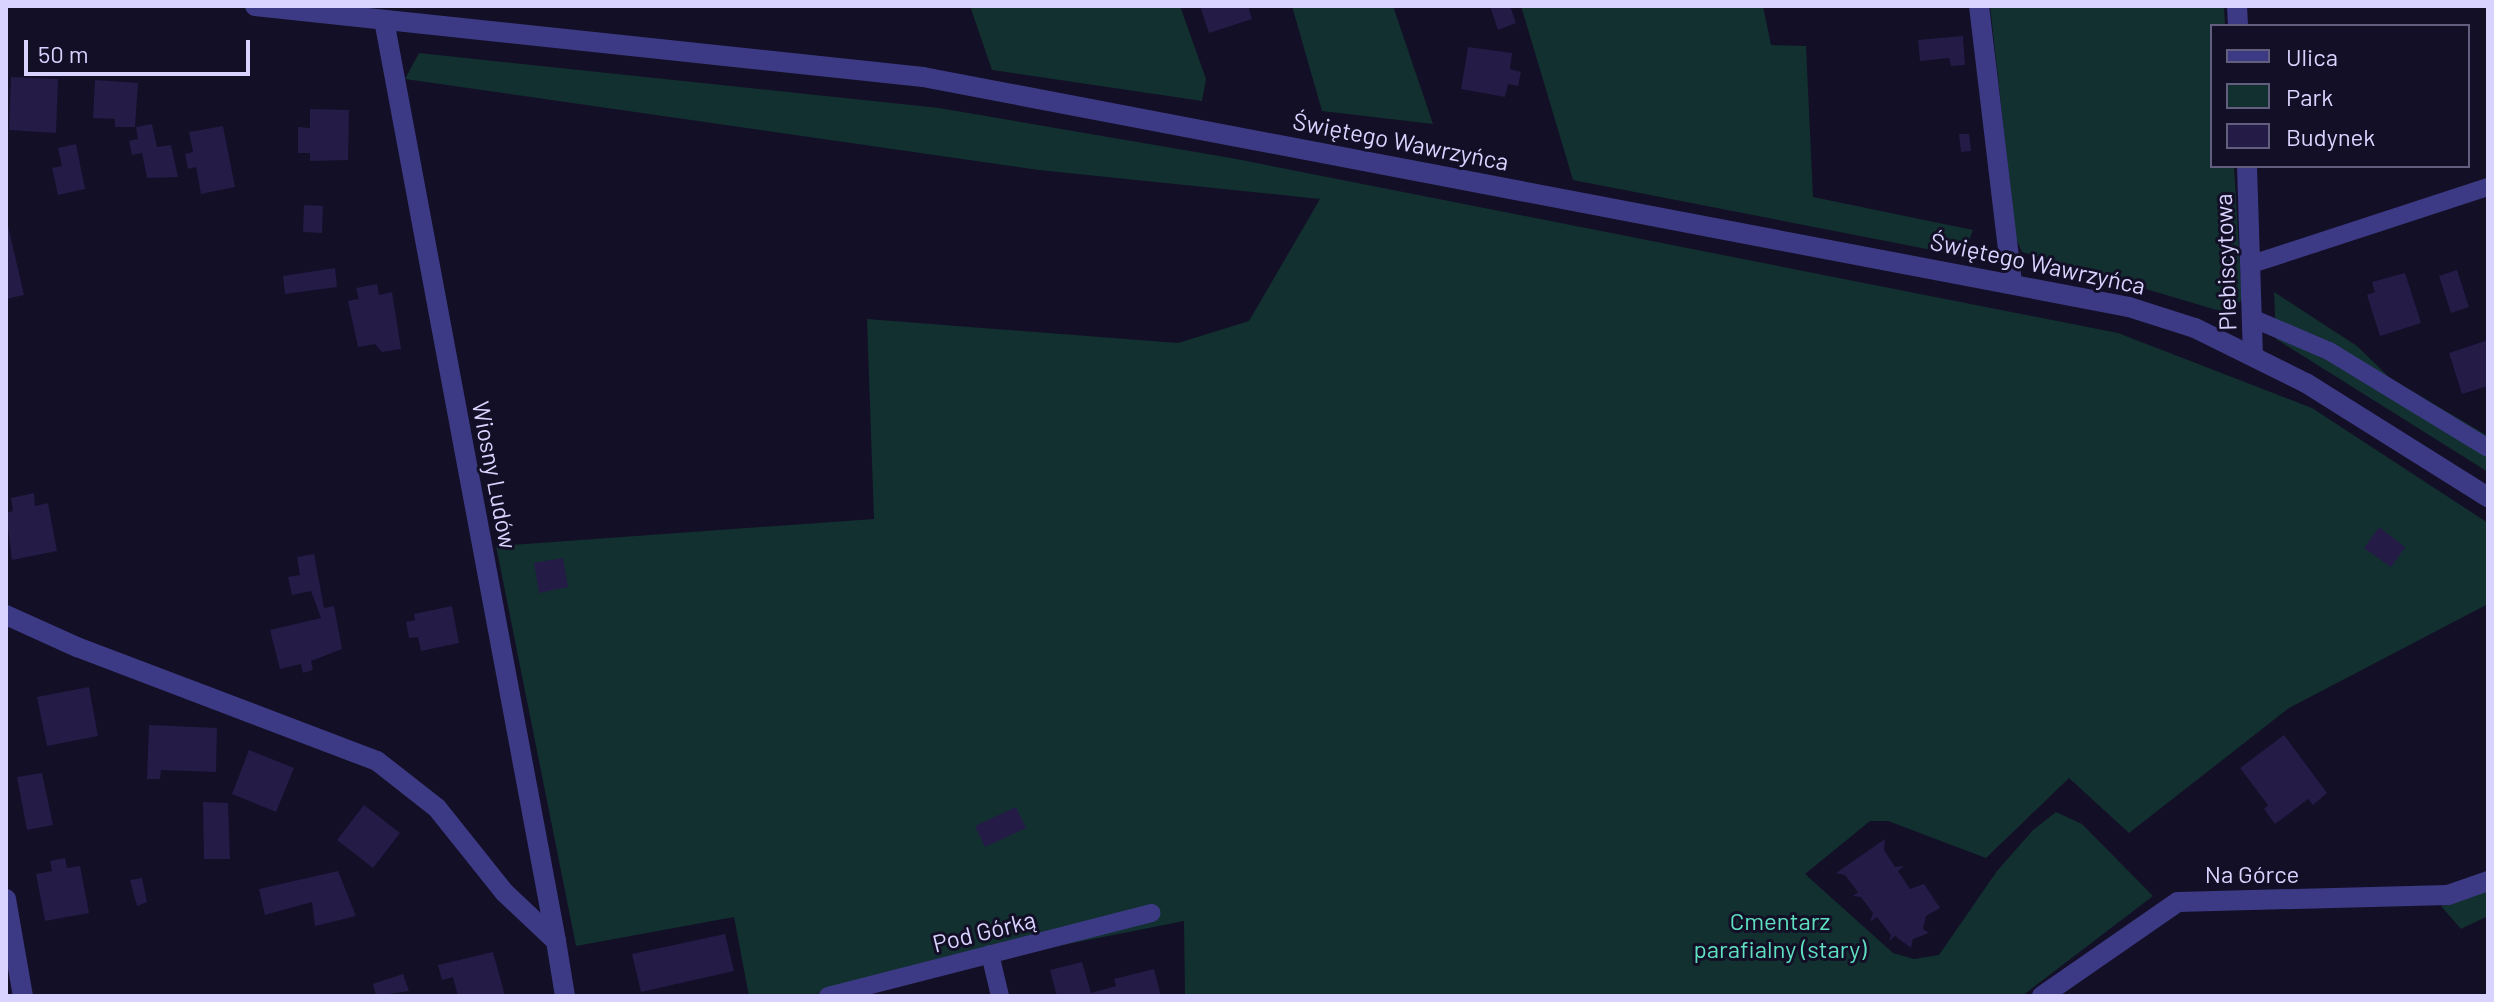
<!DOCTYPE html>
<meta charset="utf-8">
<style>
body{margin:0}
#map{position:relative;width:2494px;height:1002px;overflow:hidden;background:#130f26;font-family:Barlow,sans-serif}
div>[style]{position:absolute}
.green>*{inset:0;background:#12302f}
.building>*{inset:0;background:#241b47}
.service>*{height:18px;margin:-9px;padding:0 9px;transform-origin:9px;border-radius:9px;background:#3d3a85}
.minor>*{height:20px;margin:-10px;padding:0 10px;transform-origin:10px;border-radius:10px;background:#3d3a85}
.tertiary>*{height:20px;margin:-10px;padding:0 10px;transform-origin:10px;border-radius:10px;background:#3d3a85}
span{translate:-50% -50%;white-space:nowrap;text-align:center;line-height:1.15;-webkit-text-stroke:6px #130f26;paint-order:stroke}
.street-label{font-size:24px;color:#d9d4ff}
.park-label{font-size:24px;color:#5fe0c0}
.frame{position:absolute;inset:0;border:8px solid #d9d4ff;pointer-events:none}
.legend{position:absolute;left:2210px;top:24px;width:260px;height:144px;box-sizing:border-box;background:#130f26;border:2px solid #625e7d;margin:0;padding:10px 14px;list-style:none;font-size:24px;color:#d9d4ff}
.legend li{display:flex;align-items:center;gap:16px;height:40px}
.legend b{width:40px;border:2px solid #625e7d}
.scale{position:absolute;left:24px;top:40px;width:226px;height:36px;box-sizing:border-box;border:4px solid #d9d4ff;border-top:0;padding-left:10px;font-size:24px;line-height:28px;white-space:nowrap;color:#d9d4ff;-webkit-text-stroke:6px #130f26;paint-order:stroke}
</style>
<div id="map">
<div class="green">
<div style="clip-path:polygon(970px 6px,1180px 6px,1206px 79px,1202px 101px,992px 70px)"></div>
<div style="clip-path:polygon(1292px 6px,1393px 6px,1433px 124px,1322px 111px)"></div>
<div style="clip-path:polygon(1521px 6px,1763px 6px,1771px 45px,1806px 46px,1813px 197px,1973px 230px,1963px 256px,1573px 180px)"></div>
<div style="clip-path:polygon(1990px 6px,2224px 6px,2225px 26px,2212px 26px,2212px 166px,2234px 166px,2242px 299px,2230px 314px,2022px 252px,2016px 239px)"></div>
<div style="clip-path:polygon(419px 53px,939px 108px,1231px 158px,2118px 333px,2312px 408px,2488px 523px,2488px 604px,2289px 708px,2129px 833px,2069px 778px,1986px 858px,1888px 821px,1870px 821px,1805px 874px,1893px 953px,1914px 959px,1939px 955px,1997px 871px,2033px 830px,2056px 812px,2082px 824px,2153px 896px,2022px 996px,1185px 996px,1184px 921px,806px 996px,749px 996px,734px 917px,576px 946px,496px 546px,874px 519px,867px 319px,1178px 343px,1249px 321px,1320px 199px,1039px 170px,405px 79px)"></div>
<div style="clip-path:polygon(2274px 292px,2357px 346px,2390px 378px,2488px 436px,2488px 472px,2276px 339px)"></div>
<div style="clip-path:polygon(2488px 887px,2488px 916px,2461px 929px,2441px 906px)"></div>
</div>
<div class="building">
<div style="clip-path:polygon(1200px 6px,1248px 6px,1252px 19px,1209px 33px)"></div>
<div style="clip-path:polygon(1490px 6px,1510px 6px,1516px 23px,1498px 30px)"></div>
<div style="clip-path:polygon(1963px 36px,1965px 65px,1951px 66px,1949px 58px,1920px 61px,1918px 40px)"></div>
<div style="clip-path:polygon(1468px 47px,1512px 53px,1510px 69px,1521px 72px,1518px 86px,1508px 84px,1505px 97px,1461px 89px)"></div>
<div style="clip-path:polygon(11px 77px,58px 79px,56px 133px,9px 130px)"></div>
<div style="clip-path:polygon(95px 80px,138px 83px,135px 127px,115px 127px,115px 119px,93px 118px)"></div>
<div style="clip-path:polygon(310px 109px,349px 110px,348px 160px,310px 161px,310px 153px,298px 153px,298px 127px,310px 128px)"></div>
<div style="clip-path:polygon(152px 124px,157px 147px,171px 145px,178px 177px,147px 178px,142px 153px,132px 155px,129px 141px,138px 139px,136px 127px)"></div>
<div style="clip-path:polygon(223px 126px,235px 187px,201px 194px,196px 167px,188px 169px,185px 154px,193px 152px,189px 132px)"></div>
<div style="clip-path:polygon(1959px 134px,1969px 134px,1971px 151px,1961px 152px)"></div>
<div style="clip-path:polygon(76px 144px,85px 189px,58px 195px,52px 168px,62px 166px,58px 148px)"></div>
<div style="clip-path:polygon(304px 205px,323px 206px,322px 233px,303px 232px)"></div>
<div style="clip-path:polygon(6px 217px,24px 295px,6px 299px)"></div>
<div style="clip-path:polygon(335px 268px,337px 287px,285px 294px,283px 276px)"></div>
<div style="clip-path:polygon(2457px 270px,2469px 307px,2451px 313px,2439px 276px)"></div>
<div style="clip-path:polygon(2405px 273px,2421px 323px,2380px 336px,2367px 295px,2375px 292px,2372px 282px)"></div>
<div style="clip-path:polygon(377px 284px,379px 295px,392px 292px,401px 349px,382px 352px,375px 344px,358px 347px,348px 301px,359px 299px,356px 288px)"></div>
<div style="clip-path:polygon(2488px 340px,2488px 386px,2462px 394px,2449px 353px)"></div>
<div style="clip-path:polygon(34px 493px,35px 506px,48px 503px,57px 551px,12px 560px,6px 513px,13px 511px,11px 498px)"></div>
<div style="clip-path:polygon(2379px 527px,2405px 547px,2391px 567px,2364px 548px)"></div>
<div style="clip-path:polygon(314px 554px,324px 608px,334px 606px,342px 649px,311px 661px,313px 670px,303px 673px,301px 664px,280px 669px,270px 630px,321px 618px,311px 591px,292px 595px,288px 577px,300px 575px,297px 557px)"></div>
<div style="clip-path:polygon(563px 558px,568px 587px,539px 593px,534px 563px)"></div>
<div style="clip-path:polygon(452px 606px,459px 643px,421px 651px,418px 637px,409px 638px,406px 622px,415px 620px,414px 614px)"></div>
<div style="clip-path:polygon(89px 687px,98px 736px,47px 746px,37px 697px)"></div>
<div style="clip-path:polygon(149px 725px,217px 728px,216px 772px,161px 770px,160px 779px,147px 779px)"></div>
<div style="clip-path:polygon(2284px 735px,2327px 793px,2313px 805px,2308px 799px,2275px 824px,2264px 809px,2268px 805px,2240px 768px)"></div>
<div style="clip-path:polygon(249px 750px,294px 768px,276px 812px,232px 794px)"></div>
<div style="clip-path:polygon(42px 773px,53px 825px,27px 830px,17px 777px)"></div>
<div style="clip-path:polygon(203px 802px,228px 803px,230px 859px,204px 859px)"></div>
<div style="clip-path:polygon(364px 805px,400px 833px,373px 868px,337px 840px)"></div>
<div style="clip-path:polygon(1016px 807px,1026px 828px,985px 847px,975px 826px)"></div>
<div style="clip-path:polygon(1885px 839px,1884px 850px,1895px 867px,1904px 866px,1898px 871px,1910px 889px,1924px 884px,1940px 908px,1926px 916px,1923px 929px,1929px 933px,1913px 939px,1911px 948px,1895px 936px,1889px 941px,1891px 935px,1877px 917px,1870px 922px,1873px 913px,1861px 897px,1853px 896px,1858px 892px,1845px 875px,1836px 873px)"></div>
<div style="clip-path:polygon(65px 858px,67px 868px,80px 866px,89px 913px,45px 921px,36px 874px,52px 871px,50px 861px)"></div>
<div style="clip-path:polygon(338px 871px,356px 916px,315px 926px,312px 902px,265px 915px,259px 889px)"></div>
<div style="clip-path:polygon(142px 878px,147px 902px,137px 906px,130px 880px)"></div>
<div style="clip-path:polygon(725px 934px,734px 971px,641px 992px,632px 954px)"></div>
<div style="clip-path:polygon(493px 952px,505px 996px,458px 996px,453px 977px,442px 980px,438px 965px)"></div>
<div style="clip-path:polygon(1082px 962px,1091px 993px,1116px 986px,1114px 979px,1154px 969px,1161px 996px,1057px 996px,1050px 970px)"></div>
<div style="clip-path:polygon(403px 974px,409px 991px,376px 996px,373px 984px)"></div>
</div>
<div class="service">
<div style="left:2252px;top:264px;width:248px;rotate:-18.1deg"></div>
<div style="left:2254px;top:319px;width:82px;rotate:23.1deg"></div>
<div style="left:2329px;top:351px;width:186px;rotate:31.4deg"></div>
<div style="left:990px;top:954px;width:43px;rotate:76.6deg"></div>
<div style="left:828px;top:996px;width:334px;rotate:-14.4deg"></div>
</div>
<div class="minor">
<div style="left:1979px;top:6px;width:278px;rotate:83.2deg"></div>
<div style="left:2237px;top:6px;width:20px;rotate:87deg"></div>
<div style="left:384px;top:20px;width:937px;rotate:79.42deg"></div>
<div style="left:2247px;top:166px;width:190px;rotate:88.2deg"></div>
<div style="left:6px;top:615px;width:78px;rotate:24.3deg"></div>
<div style="left:77px;top:647px;width:321px;rotate:20.8deg"></div>
<div style="left:377px;top:761px;width:76px;rotate:38.1deg"></div>
<div style="left:437px;top:808px;width:107px;rotate:51.4deg"></div>
<div style="left:504px;top:892px;width:71px;rotate:43.3deg"></div>
<div style="left:556px;top:941px;width:56px;rotate:80.7deg"></div>
<div style="left:6px;top:899px;width:98px;rotate:80.1deg"></div>
<div style="left:2042px;top:996px;width:165px;rotate:-34.7deg"></div>
<div style="left:2178px;top:902px;width:270px;rotate:-1.5deg"></div>
<div style="left:2448px;top:895px;width:42px;rotate:-19.3deg"></div>
</div>
<div class="tertiary">
<div style="left:255px;top:6px;width:672px;rotate:6.07deg"></div>
<div style="left:923px;top:77px;width:1228px;rotate:10.8deg"></div>
<div style="left:2129px;top:307px;width:69px;rotate:17.7deg"></div>
<div style="left:2195px;top:328px;width:124px;rotate:26.4deg"></div>
<div style="left:2306px;top:383px;width:215px;rotate:32.1deg"></div>
</div>
<div class="street-label">
<span style="left:1401px;top:141px;rotate:11deg">Świętego Wawrzyńca</span>
<span style="left:2225px;top:262px;rotate:-92deg">Plebiscytowa</span>
<span style="left:2038px;top:263px;rotate:12deg">Świętego Wawrzyńca</span>
<span style="left:495px;top:475px;rotate:79deg">Wiosny Ludów</span>
<span style="left:2252px;top:874px">Na Górce</span>
<span style="left:984px;top:931px;rotate:-14deg">Pod Górką</span>
</div>
<div class="park-label">
<span style="left:1780px;top:935px">Cmentarz<br>parafialny (stary)</span>
</div>
<div class="frame"></div>
<ul class="legend">
<li><b style="height:10px;background:#3d3a85"></b>Ulica</li>
<li><b style="height:22px;background:#12302f"></b>Park</li>
<li><b style="height:22px;background:#241b47"></b>Budynek</li>
</ul>
<div class="scale">50 m</div>
</div>
